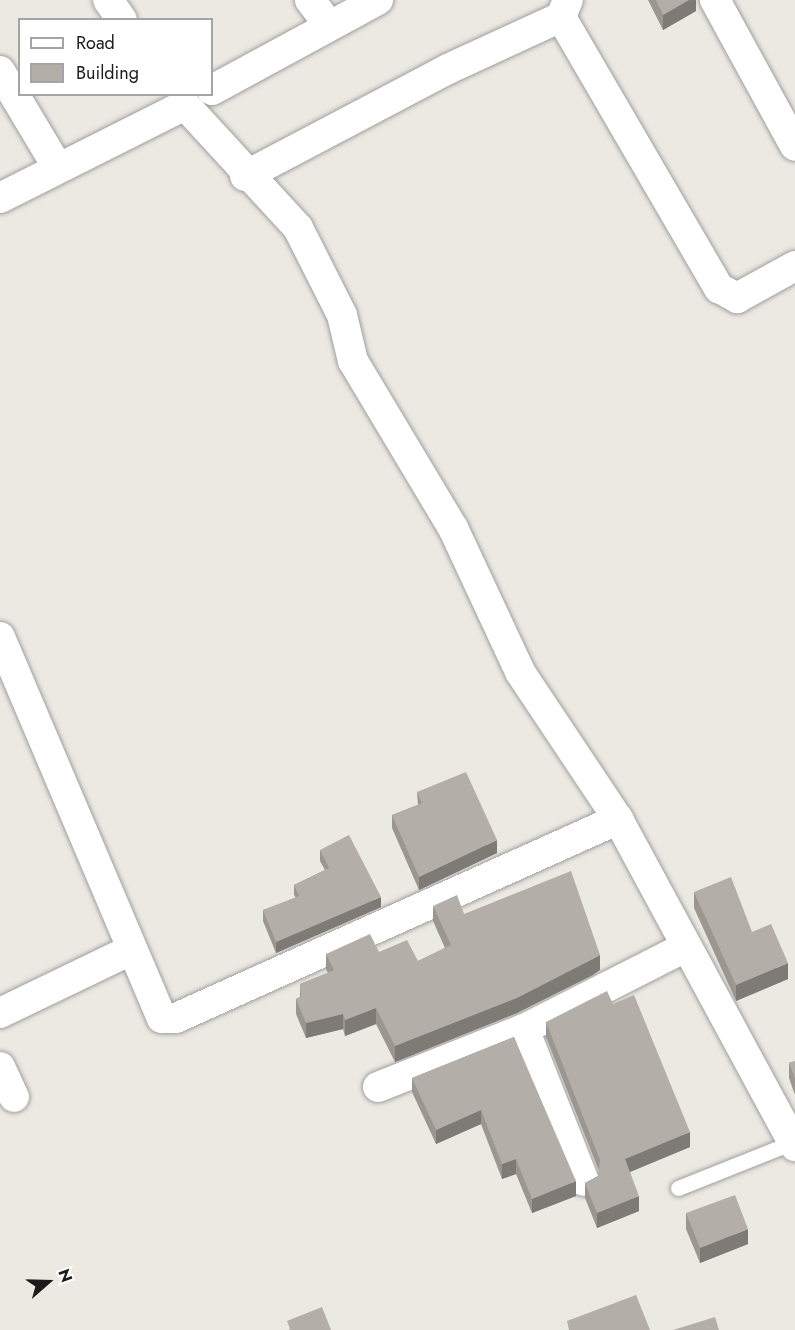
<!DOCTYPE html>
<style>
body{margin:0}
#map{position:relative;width:795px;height:1330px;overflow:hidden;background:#ebe9e2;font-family:Jost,sans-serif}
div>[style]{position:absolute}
.roads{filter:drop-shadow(0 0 2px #9f9f9f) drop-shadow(0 0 2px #9f9f9f)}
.service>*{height:15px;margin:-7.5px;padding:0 7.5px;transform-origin:7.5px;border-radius:7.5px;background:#fff}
.minor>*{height:30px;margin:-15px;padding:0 15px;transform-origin:15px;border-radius:15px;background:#fff}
.wall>*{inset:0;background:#9b9690}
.shaded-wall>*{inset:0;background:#7e7a76}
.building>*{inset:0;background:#b4aea8}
span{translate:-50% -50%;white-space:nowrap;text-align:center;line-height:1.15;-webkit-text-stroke:5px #fff;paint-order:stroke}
.legend{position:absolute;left:18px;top:18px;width:195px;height:78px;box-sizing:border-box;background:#fff;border:2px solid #a4a4a4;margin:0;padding:8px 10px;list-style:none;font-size:18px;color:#1b1b1b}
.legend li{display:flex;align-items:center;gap:12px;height:30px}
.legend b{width:30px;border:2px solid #a4a4a4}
.north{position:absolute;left:18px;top:1252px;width:60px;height:60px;-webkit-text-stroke:4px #fff;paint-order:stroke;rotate:70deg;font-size:16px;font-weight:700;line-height:24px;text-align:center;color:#1b1b1b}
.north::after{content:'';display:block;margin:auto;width:21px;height:27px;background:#1b1b1b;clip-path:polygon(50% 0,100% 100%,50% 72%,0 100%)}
</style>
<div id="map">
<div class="roads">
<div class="service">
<div style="left:678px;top:1188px;width:124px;rotate:-21.8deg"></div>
</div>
<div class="minor">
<div style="left:108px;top:0;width:24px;rotate:55deg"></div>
<div style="left:310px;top:0;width:31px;rotate:53deg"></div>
<div style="left:715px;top:0;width:166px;rotate:61.3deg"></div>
<div style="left:561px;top:17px;width:314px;rotate:59.8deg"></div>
<div style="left:719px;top:288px;width:21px;rotate:29deg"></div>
<div style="left:737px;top:298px;width:66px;rotate:-28.9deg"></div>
<div style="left:0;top:71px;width:113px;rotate:59.1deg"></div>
<div style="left:212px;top:90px;width:189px;rotate:-28.5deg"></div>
<div style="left:245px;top:176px;width:229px;rotate:-27.8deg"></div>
<div style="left:448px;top:69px;width:124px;rotate:-24.7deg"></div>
<div style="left:561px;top:17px;width:18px;rotate:-68deg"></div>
<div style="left:0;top:198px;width:207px;rotate:-26.7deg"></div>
<div style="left:185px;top:105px;width:167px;rotate:47.4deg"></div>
<div style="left:298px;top:228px;width:97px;rotate:63.2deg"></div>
<div style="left:342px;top:315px;width:47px;rotate:76.6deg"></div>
<div style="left:353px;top:361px;width:195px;rotate:59.1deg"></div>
<div style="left:453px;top:528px;width:159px;rotate:65deg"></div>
<div style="left:520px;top:672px;width:177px;rotate:56.3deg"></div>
<div style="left:618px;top:819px;width:372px;rotate:61.6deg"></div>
<div style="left:0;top:637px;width:414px;rotate:67deg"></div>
<div style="left:162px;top:1018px;width:14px"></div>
<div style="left:176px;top:1018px;width:485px;rotate:-24.2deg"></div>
<div style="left:0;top:1013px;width:145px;rotate:-25.7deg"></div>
<div style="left:524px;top:1029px;width:163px;rotate:68.5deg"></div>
<div style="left:0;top:1067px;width:33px;rotate:65deg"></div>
<div style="left:378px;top:1087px;width:157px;rotate:-21.7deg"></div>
<div style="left:524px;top:1029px;width:179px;rotate:-26.9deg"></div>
</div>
</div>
<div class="wall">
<div style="clip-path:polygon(648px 0,696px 0,696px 11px,663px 30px)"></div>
<div style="clip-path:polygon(417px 792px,497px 853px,419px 890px,392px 828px,392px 815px,418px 805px)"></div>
<div style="clip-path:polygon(320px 850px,381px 907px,276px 953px,263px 921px,263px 910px,296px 898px,294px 895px,294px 885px,325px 870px,320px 861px)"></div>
<div style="clip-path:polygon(694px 892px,788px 979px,736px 1001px,694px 908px)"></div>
<div style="clip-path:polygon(433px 906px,464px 914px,600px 970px,517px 1013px,395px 1062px,376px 1024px,345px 1036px,343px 1029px,306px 1038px,296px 1014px,296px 999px,300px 997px,300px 984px,328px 973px,326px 969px,326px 954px,379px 952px,418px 961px,445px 948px,433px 921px)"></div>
<div style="clip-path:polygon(613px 1004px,690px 1147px,630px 1172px,639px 1211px,597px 1228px,585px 1198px,585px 1183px,598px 1176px,599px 1171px,546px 1037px,546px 1022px)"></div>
<div style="clip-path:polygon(514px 1037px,576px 1196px,532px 1213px,516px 1174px,502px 1179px,481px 1124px,436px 1144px,412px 1092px,412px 1078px)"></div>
<div style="clip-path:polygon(795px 1061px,795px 1095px,789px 1078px,789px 1063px)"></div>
<div style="clip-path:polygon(686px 1213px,748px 1244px,700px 1263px,686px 1229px)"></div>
</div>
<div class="shaded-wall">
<div style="clip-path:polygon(689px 0,696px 0,696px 11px,663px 30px,663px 15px)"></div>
<div style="clip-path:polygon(497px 840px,497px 853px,419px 890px,419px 877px)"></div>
<div style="clip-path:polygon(381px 897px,381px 907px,276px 953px,276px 942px)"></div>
<div style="clip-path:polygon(600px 955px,600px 970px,593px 975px,517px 1013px,395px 1062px,395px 1046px)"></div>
<div style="clip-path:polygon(788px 963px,788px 979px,736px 1001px,736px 985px)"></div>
<div style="clip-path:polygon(376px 1008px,376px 1024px,345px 1036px,345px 1020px)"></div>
<div style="clip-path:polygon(343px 1014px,343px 1029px,306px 1038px,306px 1023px)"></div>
<div style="clip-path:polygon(481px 1110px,481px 1124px,436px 1144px,436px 1130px)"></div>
<div style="clip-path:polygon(690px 1132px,690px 1147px,625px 1174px,625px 1159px)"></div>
<div style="clip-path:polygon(516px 1159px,516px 1174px,502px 1179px,502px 1164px)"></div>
<div style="clip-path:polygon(576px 1181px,576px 1196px,532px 1213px,532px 1199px)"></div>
<div style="clip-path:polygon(639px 1196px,639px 1211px,597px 1228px,597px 1213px)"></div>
<div style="clip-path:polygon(748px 1229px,748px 1244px,700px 1263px,700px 1248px)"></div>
</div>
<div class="building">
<div style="clip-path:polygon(656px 0,689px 0,663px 15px)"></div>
<div style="clip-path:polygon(466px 772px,497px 840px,419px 877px,392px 815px,422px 803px,417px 792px)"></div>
<div style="clip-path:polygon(349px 835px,381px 897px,276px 942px,263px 910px,299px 896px,294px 885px,329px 868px,320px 850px)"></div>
<div style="clip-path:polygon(571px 871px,600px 955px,593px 959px,517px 998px,395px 1046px,376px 1008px,345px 1020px,343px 1014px,306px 1023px,296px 999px,301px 997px,300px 984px,334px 970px,326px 954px,370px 934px,379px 952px,407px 940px,418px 961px,451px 945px,433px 906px,457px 895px,464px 914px)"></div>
<div style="clip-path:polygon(731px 877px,752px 932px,771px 924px,788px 963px,736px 985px,694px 892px)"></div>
<div style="clip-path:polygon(607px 991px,613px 1004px,634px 995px,690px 1132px,625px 1159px,639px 1196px,597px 1213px,585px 1183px,598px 1176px,600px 1160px,546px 1022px)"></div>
<div style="clip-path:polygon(514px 1037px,576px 1181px,532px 1199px,516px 1159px,502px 1164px,481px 1110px,436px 1130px,412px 1078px)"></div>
<div style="clip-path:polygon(795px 1061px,795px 1079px,789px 1063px)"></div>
<div style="clip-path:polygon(735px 1195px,748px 1229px,700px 1248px,686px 1213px)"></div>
<div style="clip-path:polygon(636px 1295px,650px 1330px,569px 1330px,567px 1321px)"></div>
<div style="clip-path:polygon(322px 1307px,331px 1330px,288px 1330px,290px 1329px,287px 1321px)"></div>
<div style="clip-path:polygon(715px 1317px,719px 1330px,673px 1330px)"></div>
</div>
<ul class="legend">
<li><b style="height:8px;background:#fff"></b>Road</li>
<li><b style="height:16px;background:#b4aea8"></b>Building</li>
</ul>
<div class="north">N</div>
</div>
